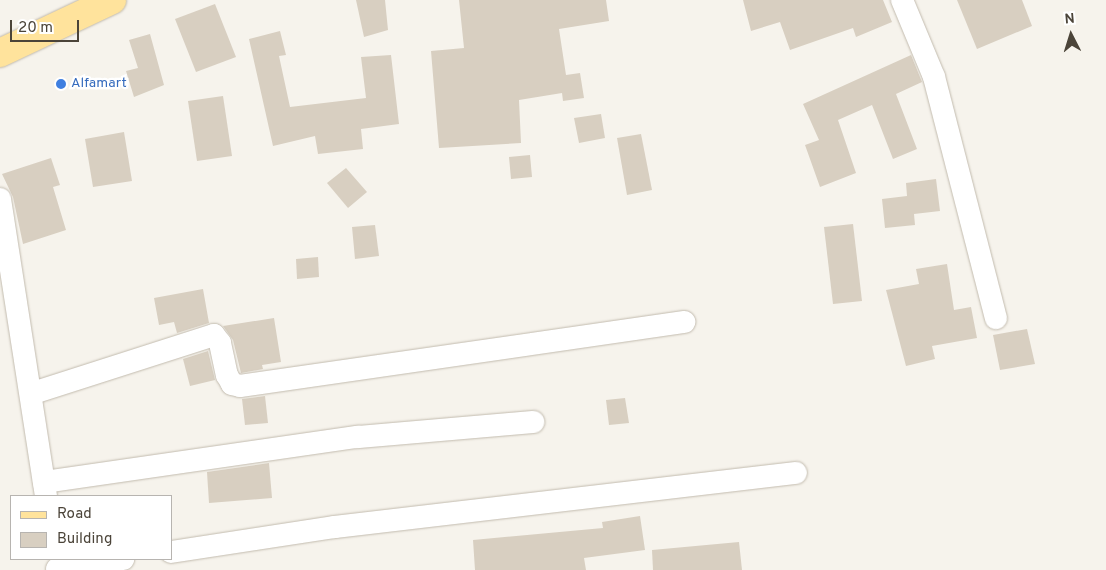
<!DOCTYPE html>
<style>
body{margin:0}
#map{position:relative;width:1106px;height:570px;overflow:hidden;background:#f6f3ec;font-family:Overpass,sans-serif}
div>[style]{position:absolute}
.building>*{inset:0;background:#d8cfc1}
.roads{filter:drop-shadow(0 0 1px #c2bbae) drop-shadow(0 0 1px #c2bbae)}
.minor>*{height:22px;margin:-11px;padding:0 11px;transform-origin:11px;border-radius:11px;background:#fff}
.major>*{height:28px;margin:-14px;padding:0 14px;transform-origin:14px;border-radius:14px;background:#ffe39c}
.dots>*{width:14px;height:14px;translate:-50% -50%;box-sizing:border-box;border:2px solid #fff;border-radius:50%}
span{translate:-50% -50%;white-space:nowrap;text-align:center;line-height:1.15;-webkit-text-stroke:4.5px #fff;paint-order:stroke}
.shop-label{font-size:14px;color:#366cbe}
.left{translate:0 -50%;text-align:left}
.legend{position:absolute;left:10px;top:495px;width:162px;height:65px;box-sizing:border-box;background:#fff;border:1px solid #b7b4b0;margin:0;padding:6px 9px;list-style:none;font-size:15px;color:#4b4439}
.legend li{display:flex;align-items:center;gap:10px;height:25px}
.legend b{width:25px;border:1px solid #b7b4b0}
.north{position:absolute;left:1046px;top:10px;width:50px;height:50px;-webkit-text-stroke:4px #fff;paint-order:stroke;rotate:355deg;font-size:14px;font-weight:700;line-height:20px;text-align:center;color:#4b4439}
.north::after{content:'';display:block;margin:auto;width:18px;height:22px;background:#4b4439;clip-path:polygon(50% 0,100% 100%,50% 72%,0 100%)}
.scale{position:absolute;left:10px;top:20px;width:69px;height:22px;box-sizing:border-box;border:2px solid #4b4439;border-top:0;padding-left:6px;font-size:15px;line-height:18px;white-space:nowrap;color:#4b4439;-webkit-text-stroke:4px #fff;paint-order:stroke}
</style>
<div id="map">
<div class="building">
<div style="clip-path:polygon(356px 0,385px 0,388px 30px,364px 37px)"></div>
<div style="clip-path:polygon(459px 0,606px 0,609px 21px,559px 29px,566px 75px,580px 73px,584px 98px,563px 101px,562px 93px,519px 100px,521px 143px,439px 148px,431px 51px,464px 48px)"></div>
<div style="clip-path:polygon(743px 0,883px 0,892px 22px,856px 37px,853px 28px,790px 50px,780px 22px,751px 31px)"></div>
<div style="clip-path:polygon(957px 0,1022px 0,1032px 26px,977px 49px)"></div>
<div style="clip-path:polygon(215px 4px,236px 57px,196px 72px,175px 19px)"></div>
<div style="clip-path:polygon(280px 31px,286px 55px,279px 56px,290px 107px,366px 98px,361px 57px,391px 55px,399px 124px,361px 129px,363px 149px,318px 154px,315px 136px,273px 146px,249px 39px)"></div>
<div style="clip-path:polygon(150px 34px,164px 85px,134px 97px,126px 71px,138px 68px,129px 40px)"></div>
<div style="clip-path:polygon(911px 55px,922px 82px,896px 94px,917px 149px,893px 159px,872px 105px,838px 120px,856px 173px,820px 187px,805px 145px,819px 140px,803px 104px)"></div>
<div style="clip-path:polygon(223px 96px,232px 156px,197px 161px,188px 101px)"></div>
<div style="clip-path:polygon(601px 114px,605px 138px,579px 143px,574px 118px)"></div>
<div style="clip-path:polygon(124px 132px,132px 181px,93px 187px,85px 139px)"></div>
<div style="clip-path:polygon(641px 134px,652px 190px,627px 195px,617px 138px)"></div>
<div style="clip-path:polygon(530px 155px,532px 177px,511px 179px,509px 157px)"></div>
<div style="clip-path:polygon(51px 158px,60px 185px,53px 187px,66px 230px,23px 244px,13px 197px,2px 174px)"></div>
<div style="clip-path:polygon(346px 168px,367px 192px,348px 208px,327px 183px)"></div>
<div style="clip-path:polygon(936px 179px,940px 211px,914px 214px,915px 225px,885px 228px,882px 199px,907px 196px,906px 183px)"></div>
<div style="clip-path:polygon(853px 224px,862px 301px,833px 304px,824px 227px)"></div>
<div style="clip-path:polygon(375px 225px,379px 256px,355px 259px,352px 227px)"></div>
<div style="clip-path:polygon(318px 257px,319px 277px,297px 279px,296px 259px)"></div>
<div style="clip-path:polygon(947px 264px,954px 310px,971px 307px,977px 338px,932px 346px,935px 359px,906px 366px,886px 290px,919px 284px,916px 269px)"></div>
<div style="clip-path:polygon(203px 289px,209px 323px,177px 333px,174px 322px,159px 325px,154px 298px)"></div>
<div style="clip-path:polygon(274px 318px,281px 362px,262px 365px,263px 369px,241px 373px,233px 340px,223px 326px)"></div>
<div style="clip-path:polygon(1027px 329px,1035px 364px,1000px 370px,993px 335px)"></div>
<div style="clip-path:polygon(208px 351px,215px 380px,190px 386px,183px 359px)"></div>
<div style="clip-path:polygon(265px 396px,268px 423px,245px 425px,242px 399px)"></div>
<div style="clip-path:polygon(625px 398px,629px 423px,609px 425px,606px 400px)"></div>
<div style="clip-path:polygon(269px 463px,272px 498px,209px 503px,207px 472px)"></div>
<div style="clip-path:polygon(640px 516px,645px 550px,584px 558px,586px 570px,475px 570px,473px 540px,603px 528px,602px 522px)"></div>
<div style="clip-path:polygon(739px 542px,742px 570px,653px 570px,652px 550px)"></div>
</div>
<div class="roads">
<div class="minor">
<div style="left:902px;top:0;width:83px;rotate:67.4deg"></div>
<div style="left:934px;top:77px;width:249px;rotate:75.6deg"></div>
<div style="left:0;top:199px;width:301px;rotate:81.2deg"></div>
<div style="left:33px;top:393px;width:190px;rotate:-17.8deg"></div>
<div style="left:214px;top:335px;width:10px;rotate:53deg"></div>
<div style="left:220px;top:343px;width:33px;rotate:78deg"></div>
<div style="left:227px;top:375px;width:10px;rotate:61deg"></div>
<div style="left:232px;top:384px;width:8px;rotate:14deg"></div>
<div style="left:240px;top:386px;width:449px;rotate:-8.2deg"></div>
<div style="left:44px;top:482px;width:317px;rotate:-8.2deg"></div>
<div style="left:358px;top:437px;width:176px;rotate:-4.9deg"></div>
<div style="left:171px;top:552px;width:166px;rotate:-8.7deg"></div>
<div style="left:335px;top:527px;width:464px;rotate:-6.7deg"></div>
<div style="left:57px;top:569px;width:67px;rotate:-8.6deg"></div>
</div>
<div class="major">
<div style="left:0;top:53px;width:124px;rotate:-25.3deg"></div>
</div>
</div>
<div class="dots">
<div style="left:61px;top:84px;background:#3f7fe0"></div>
</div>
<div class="shop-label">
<span class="left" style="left:71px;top:84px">Alfamart</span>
</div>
<ul class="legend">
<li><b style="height:6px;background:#ffe39c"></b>Road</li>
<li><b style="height:14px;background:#d8cfc1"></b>Building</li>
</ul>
<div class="north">N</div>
<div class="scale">20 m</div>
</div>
